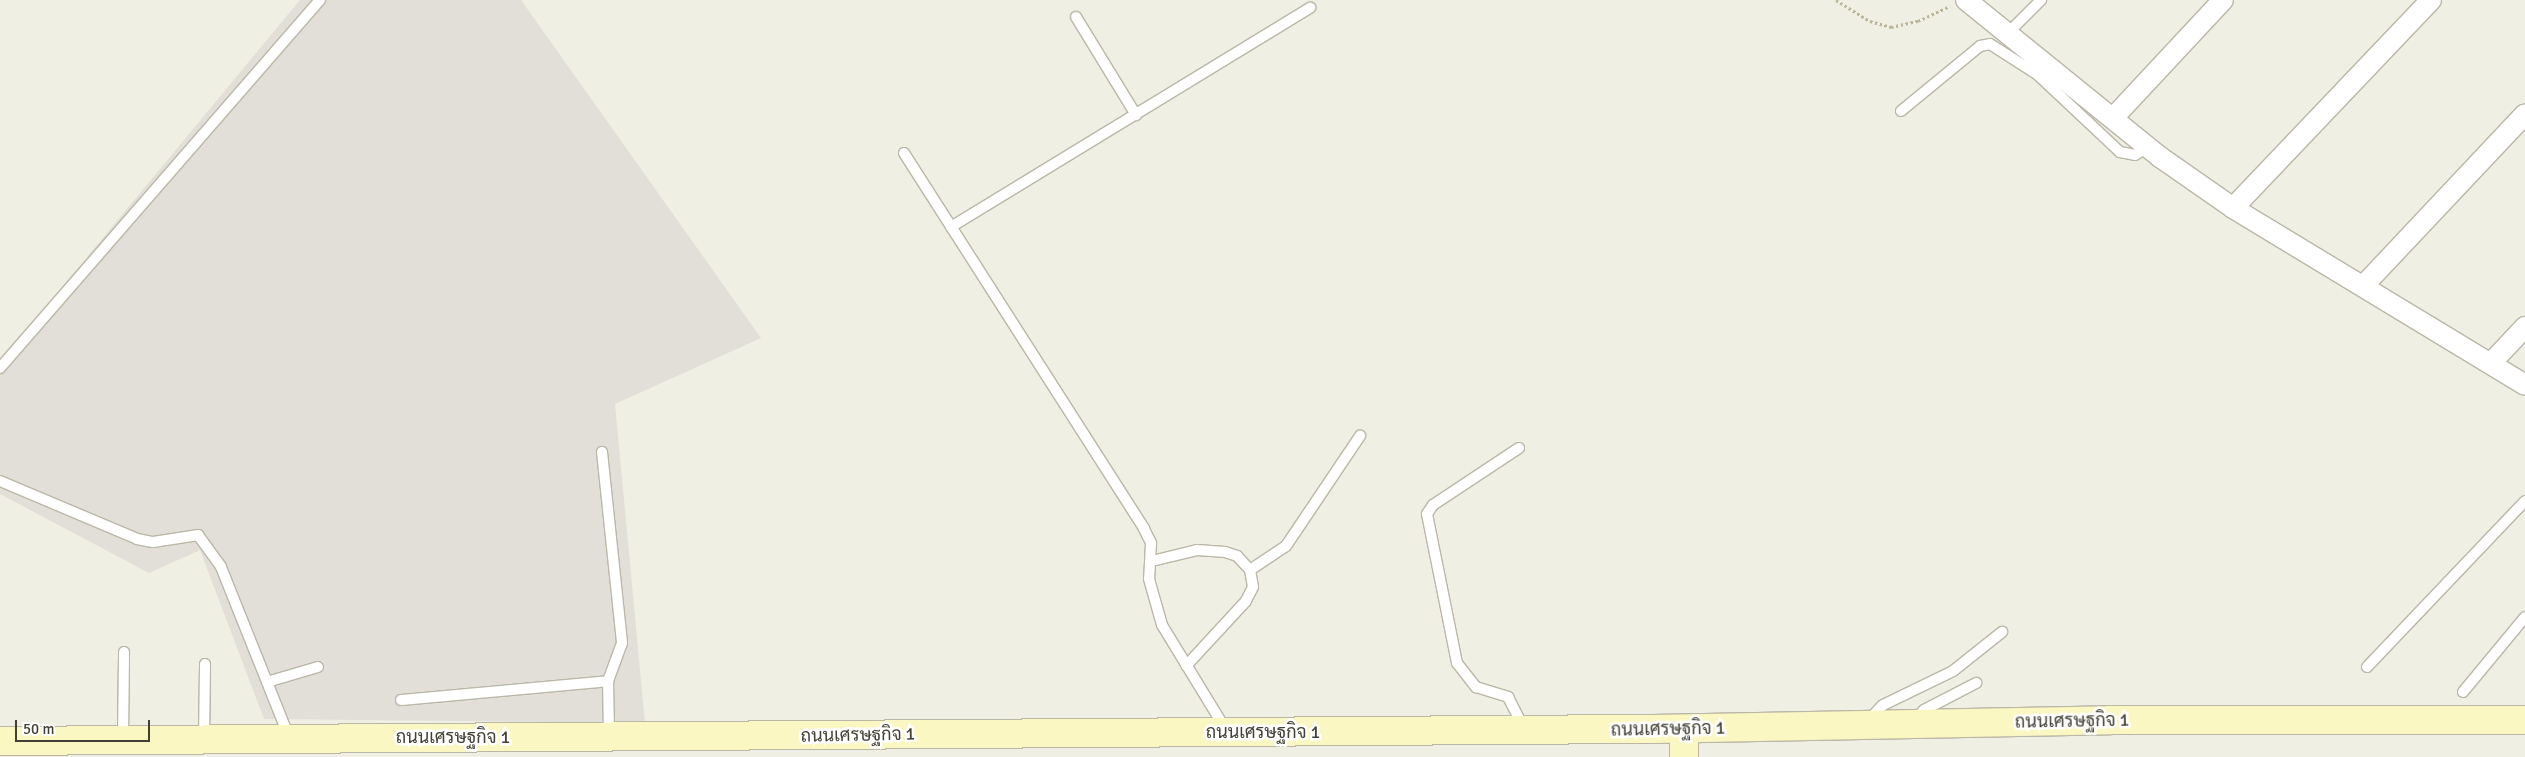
<!DOCTYPE html>
<html>
<head>
<meta charset="utf-8">
<style>
  body { margin:0 }
  #map { position:relative; width:2525px; height:757px; overflow:hidden; background:#f0efe3; font-family:Signika,Sarabun,sans-serif }
  div>[style] { position:absolute }
  [style*='--x'] { left:calc(var(--x)*1px); top:calc(var(--y)*1px); width:calc(var(--w)*1px); rotate:calc(var(--a)*1deg) }
  .industrial>* { inset:0; background:#e2dfd8 }
  .path>* { height:3px; margin-top:-1.5px; transform-origin:0; background:repeating-linear-gradient(90deg,#bcb599 0 2.5px,transparent 0 5px) }
  .roads { filter:drop-shadow(1px 0 #bbb7a7) drop-shadow(-1px 0 #bbb7a7) drop-shadow(0 1px #bbb7a7) drop-shadow(0 -1px #bbb7a7) }
  .service>* { height:10px; margin:-5px; padding:0 5px; transform-origin:5px; border-radius:5px; background:#fff }
  .minor>* { height:20px; margin:-10px; padding:0 10px; transform-origin:10px; border-radius:10px; background:#fff }
  .secondary>* { height:28px; margin:-14px; padding:0 14px; transform-origin:14px; border-radius:14px; background:#fbf7c3 }
  span { translate:-50% -50%; white-space:nowrap; text-align:center; line-height:1.15; -webkit-text-stroke:5px #fff; paint-order:stroke }
  .street-label { font-size:18px; color:#423f34 }
  .scale { position:absolute; left:15px; top:720px; width:135px; height:22px; box-sizing:border-box; border:2px solid #423f34; border-top:0; padding-left:6px; font-size:15px; line-height:18px; white-space:nowrap; color:#423f34; -webkit-text-stroke:4px #fff; paint-order:stroke }
</style>
</head>
<body>
<div id="map">
  <div class="industrial">
    <div style="clip-path:polygon(300px 0,521px 0,761px 338px,615px 404px,645px 723px,264px 719px,200px 550px,149px 573px,0 494px,0 362px)"></div>
  </div>
  <div class="path">
    <div style="--x:1836;--y:0;--w:40;--a:32"></div>
    <div style="--x:1870;--y:21;--w:22;--a:16"></div>
    <div style="--x:1891;--y:27;--w:28;--a:-13"></div>
    <div style="--x:1918;--y:21;--w:35;--a:-25"></div>
  </div>
  <div class="roads">
    <div class="service">
      <div style="--x:1076;--y:17;--w:115;--a:58.5"></div>
      <div style="--x:2008;--y:33;--w:47;--a:-45"></div>
      <div style="--x:1901;--y:111;--w:102;--a:-39.4"></div>
      <div style="--x:1980;--y:46;--w:10;--a:-11"></div>
      <div style="--x:1990;--y:44;--w:56;--a:32.6"></div>
      <div style="--x:2037;--y:74;--w:114;--a:43.2"></div>
      <div style="--x:2120;--y:152;--w:15;--a:11"></div>
      <div style="--x:2135;--y:155;--w:15;--a:-32"></div>
      <div style="--x:904;--y:153;--w:446;--a:57.4"></div>
      <div style="--x:1144;--y:529;--w:16;--a:63"></div>
      <div style="--x:1151;--y:543;--w:36;--a:93"></div>
      <div style="--x:1149;--y:579;--w:48;--a:74.2"></div>
      <div style="--x:1162;--y:625;--w:123;--a:58.6"></div>
      <div style="--x:951;--y:227;--w:421;--a:-31.4"></div>
      <div style="--x:0;--y:368;--w:488;--a:-49"></div>
      <div style="--x:1519;--y:448;--w:103;--a:146.5"></div>
      <div style="--x:1433;--y:505;--w:11;--a:124"></div>
      <div style="--x:1427;--y:514;--w:152;--a:78.6"></div>
      <div style="--x:1457;--y:663;--w:31;--a:52"></div>
      <div style="--x:1476;--y:687;--w:34;--a:17"></div>
      <div style="--x:1508;--y:697;--w:36;--a:63"></div>
      <div style="--x:602;--y:452;--w:192;--a:84"></div>
      <div style="--x:622;--y:643;--w:40;--a:110.2"></div>
      <div style="--x:608;--y:681;--w:53;--a:88.9"></div>
      <div style="--x:0;--y:481;--w:149;--a:22.9"></div>
      <div style="--x:137;--y:539;--w:16;--a:11"></div>
      <div style="--x:153;--y:542;--w:46;--a:-8.8"></div>
      <div style="--x:198;--y:535;--w:39;--a:54"></div>
      <div style="--x:221;--y:567;--w:183;--a:68.2"></div>
      <div style="--x:1152;--y:561;--w:46;--a:-13.7"></div>
      <div style="--x:1197;--y:550;--w:28;--a:4"></div>
      <div style="--x:1225;--y:552;--w:13;--a:18"></div>
      <div style="--x:1237;--y:556;--w:19;--a:47"></div>
      <div style="--x:1250;--y:570;--w:17;--a:80"></div>
      <div style="--x:1253;--y:587;--w:16;--a:117"></div>
      <div style="--x:1246;--y:601;--w:88;--a:132.7"></div>
      <div style="--x:1250;--y:570;--w:43;--a:-33.7"></div>
      <div style="--x:1286;--y:546;--w:133;--a:-56.1"></div>
      <div style="--x:2367;--y:667;--w:229;--a:-46.4"></div>
      <div style="--x:267;--y:682;--w:53;--a:-16.4"></div>
      <div style="--x:2463;--y:692;--w:97;--a:-50.4"></div>
      <div style="--x:401;--y:700;--w:208;--a:-5.2"></div>
      <div style="--x:1915;--y:720;--w:13;--a:-48"></div>
      <div style="--x:1924;--y:710;--w:59;--a:-27.4"></div>
      <div style="--x:1867;--y:722;--w:23;--a:-47"></div>
      <div style="--x:1883;--y:705;--w:78;--a:-25.9"></div>
      <div style="--x:1953;--y:671;--w:63;--a:-38.5"></div>
      <div style="--x:123;--y:738;--w:86;--a:-89.3"></div>
      <div style="--x:204;--y:738;--w:74;--a:-89.2"></div>
    </div>
    <div class="minor">
      <div style="--x:1966;--y:0;--w:250;--a:39"></div>
      <div style="--x:2160;--y:157;--w:89;--a:34.9"></div>
      <div style="--x:2233;--y:208;--w:341;--a:31.2"></div>
      <div style="--x:2113;--y:118;--w:161;--a:-47"></div>
      <div style="--x:2233;--y:208;--w:287;--a:-46.4"></div>
      <div style="--x:2365;--y:284;--w:233;--a:-46.7"></div>
      <div style="--x:2491;--y:363;--w:50;--a:-46.6"></div>
    </div>
    <div class="secondary">
      <div style="--x:0;--y:741;--w:1653;--a:-0.42"></div>
      <div style="--x:1653;--y:729;--w:457;--a:-1.1"></div>
      <div style="--x:2110;--y:720;--w:415;--a:0"></div>
      <div style="--x:1684;--y:757;--w:28;--a:-90"></div>
    </div>
  </div>
  <div class="street-label">
    <span style="left:2072px;top:721px;rotate:-1deg">ถนนเศรษฐกิจ 1</span>
    <span style="left:1668px;top:729px;rotate:-1deg">ถนนเศรษฐกิจ 1</span>
    <span style="left:1263px;top:732px">ถนนเศรษฐกิจ 1</span>
    <span style="left:858px;top:735px;rotate:-1deg">ถนนเศรษฐกิจ 1</span>
    <span style="left:453px;top:737px">ถนนเศรษฐกิจ 1</span>
  </div>
  <div class="scale">50 m</div>
</div>
</body>
</html>
